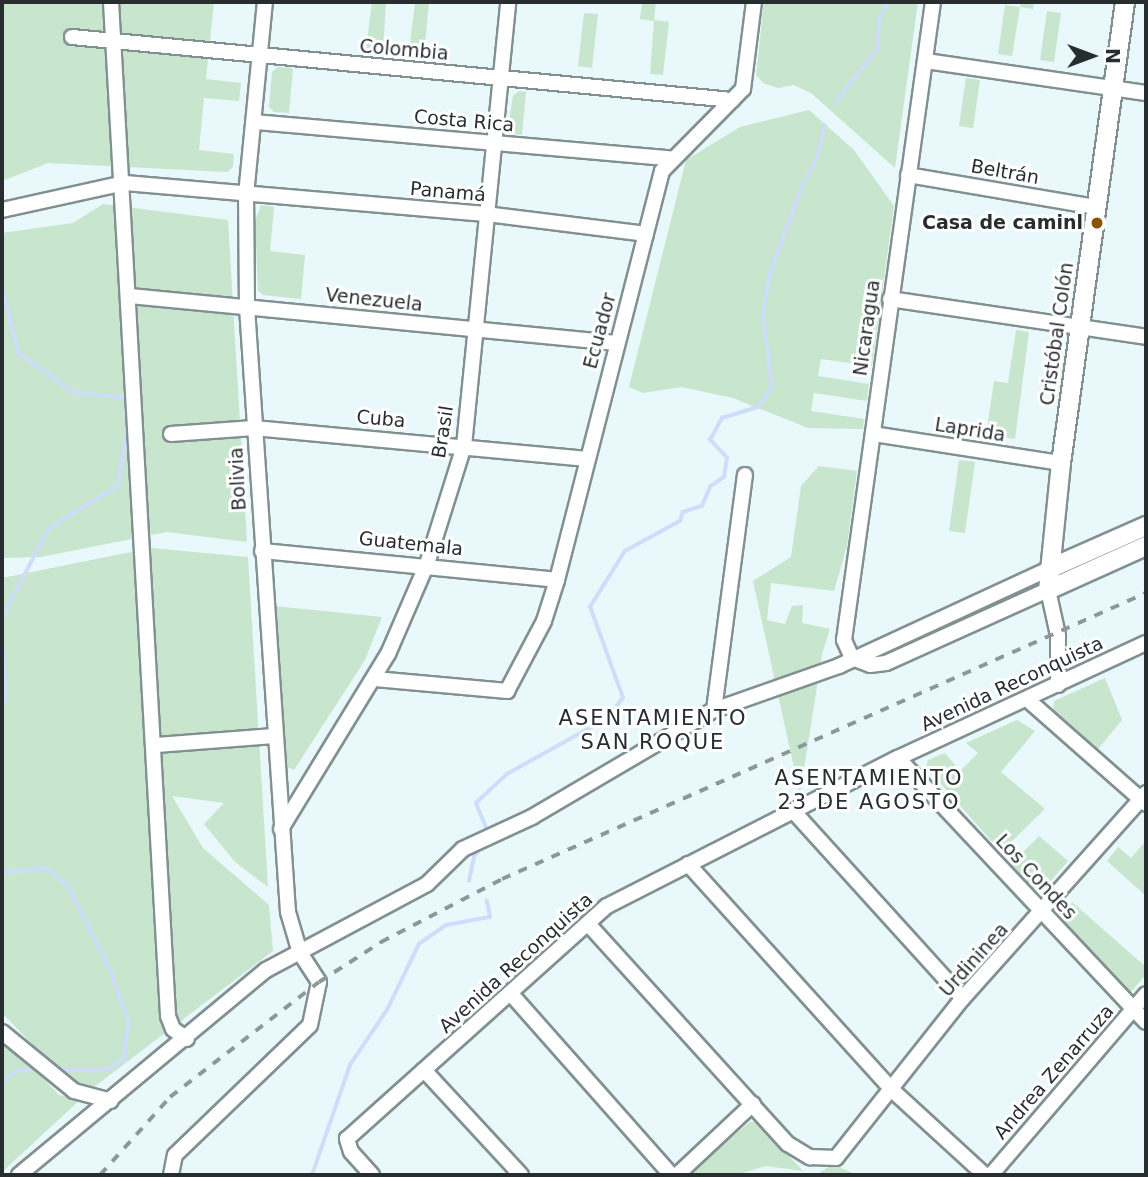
<!DOCTYPE html>
<html>
<head>
<meta charset="utf-8">
<style>
  body { margin:0 }
  #map { position:relative; width:1148px; height:1177px; overflow:hidden; background:#e9f8fa; font-family:"DejaVu Sans",sans-serif }
  div>[style] { position:absolute }
  [style*='--x'] { left:calc(var(--x)*1px); top:calc(var(--y)*1px); width:calc(var(--w)*1px); rotate:calc(var(--a)*1deg) }
  .green>* { inset:0; background:#c8e5ce }
  .stream>* { height:3.5px; margin:-1.75px; padding:0 1.75px; transform-origin:1.75px; border-radius:1.75px; background:#ceddf9 }
  .roads { filter:drop-shadow(2px 0 #829092) drop-shadow(-2px 0 #829092) drop-shadow(0 2px #829092) drop-shadow(0 -2px #829092) }
  .minor>* { height:14px; margin:-7px; padding:0 7px; transform-origin:7px; border-radius:7px; background:#fff }
  .tertiary>* { height:18px; margin:-9px; padding:0 9px; transform-origin:9px; border-radius:9px; background:#fff }
  .rail>* { height:3.5px; margin-top:-1.75px; transform-origin:0; background:repeating-linear-gradient(90deg,#8c9798 0 9px,transparent 0 18px) }
  .dots>* { width:19px; height:19px; translate:-50% -50%; box-sizing:border-box; border:4px solid #fff; border-radius:50% }
  span { translate:-50% -50%; white-space:nowrap; text-align:center; line-height:1.15; -webkit-text-stroke:6px #fff; paint-order:stroke }
  .street-label { font-size:19px; color:#282e2f }
  .poi-label { font-size:19px; color:#282e2f; font-weight:700 }
  .right { translate:-100% -50%; text-align:right }
  .neighbourhood-label { font-size:21px; color:#282e2f; letter-spacing:2px }
  .frame { position:absolute; inset:0; border:4px solid #282e2f; pointer-events:none }
  .north { position:absolute; left:1057px; top:21px; width:70px; height:70px; -webkit-text-stroke:5px #fff; paint-order:stroke; rotate:90deg; font-size:19px; font-weight:700; line-height:28px; text-align:center; color:#282e2f }
  .north::after { content:''; display:block; margin:auto; width:24px; height:32px; background:#282e2f; clip-path:polygon(50% 0,100% 100%,50% 72%,0 100%) }
</style>
</head>
<body>
<div id="map">
  <div class="green">
    <div style="clip-path:polygon(2px 2px,214px 2px,206px 79px,241px 83px,239px 101px,204px 98px,199px 150px,234px 154px,233px 167px,227px 172px,48px 163px,2px 181px)"></div>
    <div style="clip-path:polygon(372px 2px,386px 2px,383px 51px,366px 49px)"></div>
    <div style="clip-path:polygon(415px 2px,429px 2px,424px 55px,409px 53px)"></div>
    <div style="clip-path:polygon(642px 2px,656px 2px,654px 20px,669px 22px,663px 75px,650px 74px,654px 21px,640px 19px)"></div>
    <div style="clip-path:polygon(764px 2px,918px 2px,895px 168px,811px 93px,794px 85px,778px 88px,763px 83px,756px 75px)"></div>
    <div style="clip-path:polygon(1021px 2px,1034px 2px,1033px 9px,1020px 7px,1012px 56px,998px 54px,1005px 5px,1020px 7px)"></div>
    <div style="clip-path:polygon(1047px 11px,1061px 13px,1054px 62px,1040px 60px)"></div>
    <div style="clip-path:polygon(584px 13px,598px 14px,592px 68px,578px 66px)"></div>
    <div style="clip-path:polygon(278px 67px,293px 68px,289px 113px,274px 112px,269px 107px,272px 72px)"></div>
    <div style="clip-path:polygon(966px 78px,980px 80px,973px 128px,959px 126px)"></div>
    <div style="clip-path:polygon(519px 91px,526px 92px,522px 135px,512px 134px,509px 121px,513px 96px)"></div>
    <div style="clip-path:polygon(809px 110px,854px 150px,894px 206px,872px 366px,821px 359px,818px 376px,869px 384px,867px 401px,814px 393px,811px 411px,864px 419px,863px 429px,808px 428px,733px 398px,681px 387px,643px 393px,629px 387px,686px 160px,740px 127px)"></div>
    <div style="clip-path:polygon(103px 204px,228px 220px,247px 542px,167px 532px,41px 557px,2px 558px,2px 233px,73px 223px)"></div>
    <div style="clip-path:polygon(261px 205px,274px 207px,270px 251px,305px 255px,301px 299px,263px 295px,258px 290px,255px 221px)"></div>
    <div style="clip-path:polygon(1016px 330px,1029px 332px,1015px 439px,986px 435px,994px 381px,1008px 383px)"></div>
    <div style="clip-path:polygon(959px 460px,975px 462px,965px 533px,949px 531px)"></div>
    <div style="clip-path:polygon(819px 466px,857px 471px,847px 546px,834px 591px,771px 583px,767px 620px,785px 624px,792px 606px,803px 605px,802px 623px,830px 629px,822px 654px,800px 795px,753px 581px,791px 557px,801px 486px)"></div>
    <div style="clip-path:polygon(151px 548px,248px 557px,268px 887px,235px 862px,204px 824px,224px 803px,172px 796px,203px 848px,269px 905px,273px 951px,94px 1087px,65px 1078px,2px 1013px,2px 578px)"></div>
    <div style="clip-path:polygon(274px 606px,382px 617px,365px 660px,294px 770px,283px 765px)"></div>
    <div style="clip-path:polygon(1105px 678px,1122px 720px,1098px 749px,1053px 709px,1054px 701px)"></div>
    <div style="clip-path:polygon(1017px 720px,1035px 731px,1001px 772px,1045px 809px,1001px 852px,926px 767px,928px 760px,945px 753px,960px 771px,978px 753px,966px 743px)"></div>
    <div style="clip-path:polygon(1039px 836px,1068px 861px,1042px 891px,1035px 891px,1011px 864px)"></div>
    <div style="clip-path:polygon(1146px 841px,1145px 870px,1146px 896px,1107px 861px,1118px 847px,1131px 858px)"></div>
    <div style="clip-path:polygon(1072px 902px,1146px 967px,1146px 974px,1131px 992px,1124px 992px,1062px 921px,1062px 914px)"></div>
    <div style="clip-path:polygon(2px 1035px,59px 1095px,81px 1099px,2px 1172px)"></div>
    <div style="clip-path:polygon(750px 1122px,757px 1122px,803px 1171px,766px 1166px,736px 1175px,693px 1175px,693px 1169px)"></div>
    <div style="clip-path:polygon(833px 1164px,857px 1175px,816px 1175px)"></div>
  </div>
  <div class="stream">
    <div style="--x:836;--y:102;--w:68;--a:-52.1"></div>
    <div style="--x:878;--y:48;--w:29;--a:-88"></div>
    <div style="--x:879;--y:19;--w:19;--a:-62"></div>
    <div style="--x:2;--y:286;--w:69;--a:75.8"></div>
    <div style="--x:19;--y:353;--w:67;--a:35.8"></div>
    <div style="--x:73;--y:392;--w:52;--a:6.6"></div>
    <div style="--x:125;--y:398;--w:32;--a:85"></div>
    <div style="--x:128;--y:430;--w:57;--a:100.1"></div>
    <div style="--x:118;--y:486;--w:81;--a:148.1"></div>
    <div style="--x:49;--y:529;--w:102;--a:117.6"></div>
    <div style="--x:2;--y:637;--w:59;--a:85.2"></div>
    <div style="--x:7;--y:696;--w:12;--a:114"></div>
    <div style="--x:488;--y:833;--w:32;--a:-112"></div>
    <div style="--x:476;--y:803;--w:42;--a:-43.1"></div>
    <div style="--x:507;--y:774;--w:113;--a:-29.1"></div>
    <div style="--x:606;--y:719;--w:27;--a:-51"></div>
    <div style="--x:623;--y:698;--w:97;--a:-109.9"></div>
    <div style="--x:590;--y:607;--w:66;--a:-58"></div>
    <div style="--x:625;--y:551;--w:63;--a:-28.6"></div>
    <div style="--x:680;--y:521;--w:9;--a:-72"></div>
    <div style="--x:683;--y:512;--w:20;--a:-18"></div>
    <div style="--x:702;--y:506;--w:21;--a:-67"></div>
    <div style="--x:710;--y:487;--w:17;--a:-36"></div>
    <div style="--x:724;--y:477;--w:19;--a:-81"></div>
    <div style="--x:727;--y:458;--w:25;--a:-133"></div>
    <div style="--x:710;--y:440;--w:25;--a:-61"></div>
    <div style="--x:722;--y:418;--w:38;--a:-17"></div>
    <div style="--x:758;--y:407;--w:24;--a:-55"></div>
    <div style="--x:772;--y:387;--w:72;--a:-97.2"></div>
    <div style="--x:763;--y:316;--w:39;--a:-81"></div>
    <div style="--x:769;--y:277;--w:91;--a:-70.2"></div>
    <div style="--x:800;--y:191;--w:37;--a:-63"></div>
    <div style="--x:817;--y:158;--w:33;--a:-76"></div>
    <div style="--x:2;--y:867;--w:8;--a:45"></div>
    <div style="--x:8;--y:873;--w:37;--a:-8"></div>
    <div style="--x:45;--y:868;--w:27;--a:36"></div>
    <div style="--x:67;--y:884;--w:101;--a:63.4"></div>
    <div style="--x:112;--y:974;--w:51;--a:70.5"></div>
    <div style="--x:129;--y:1022;--w:38;--a:97"></div>
    <div style="--x:124;--y:1060;--w:21;--a:149"></div>
    <div style="--x:106;--y:1071;--w:46;--a:-178.8"></div>
    <div style="--x:469;--y:881;--w:25;--a:-78"></div>
    <div style="--x:474;--y:857;--w:14;--a:-54"></div>
    <div style="--x:2;--y:1082;--w:18;--a:-38"></div>
    <div style="--x:16;--y:1071;--w:19;--a:-6"></div>
    <div style="--x:312;--y:1175;--w:116;--a:-70.9"></div>
    <div style="--x:350;--y:1065;--w:66;--a:-56.1"></div>
    <div style="--x:387;--y:1010;--w:73;--a:-64.1"></div>
    <div style="--x:419;--y:944;--w:33;--a:-35"></div>
    <div style="--x:446;--y:925;--w:45;--a:-10.3"></div>
    <div style="--x:490;--y:917;--w:16;--a:-101"></div>
    <div style="--x:783;--y:1175;--w:1;--a:0"></div>
  </div>
  <div class="roads">
    <div class="minor">
      <div style="--x:111;--y:2;--w:1016;--a:86.78"></div>
      <div style="--x:168;--y:1016;--w:14;--a:69"></div>
      <div style="--x:173;--y:1029;--w:17;--a:36"></div>
      <div style="--x:72;--y:37;--w:663;--a:5.45"></div>
      <div style="--x:926;--y:61;--w:222;--a:8.3"></div>
      <div style="--x:255;--y:122;--w:417;--a:5"></div>
      <div style="--x:908;--y:175;--w:190;--a:9.7"></div>
      <div style="--x:2;--y:210;--w:126;--a:-12.4"></div>
      <div style="--x:125;--y:183;--w:362;--a:4.9"></div>
      <div style="--x:486;--y:214;--w:161;--a:7.1"></div>
      <div style="--x:129;--y:296;--w:488;--a:5.5"></div>
      <div style="--x:890;--y:299;--w:259;--a:8.4"></div>
      <div style="--x:171;--y:434;--w:83;--a:-4.1"></div>
      <div style="--x:254;--y:428;--w:335;--a:5.3"></div>
      <div style="--x:873;--y:434;--w:190;--a:8.8"></div>
      <div style="--x:262;--y:551;--w:296;--a:5.6"></div>
      <div style="--x:852;--y:658;--w:20;--a:-114"></div>
      <div style="--x:844;--y:640;--w:644;--a:-82.06"></div>
      <div style="--x:852;--y:658;--w:19;--a:21"></div>
      <div style="--x:870;--y:665;--w:16;--a:-7"></div>
      <div style="--x:886;--y:663;--w:178;--a:-24.3"></div>
      <div style="--x:1048;--y:590;--w:46;--a:77.5"></div>
      <div style="--x:1058;--y:635;--w:50;--a:90"></div>
      <div style="--x:375;--y:679;--w:133;--a:5.2"></div>
      <div style="--x:507;--y:691;--w:79;--a:-62.1"></div>
      <div style="--x:544;--y:621;--w:43;--a:-72.4"></div>
      <div style="--x:557;--y:580;--w:422;--a:-75.6"></div>
      <div style="--x:662;--y:171;--w:115;--a:-45.4"></div>
      <div style="--x:743;--y:89;--w:88;--a:-82.8"></div>
      <div style="--x:1028;--y:700;--w:157;--a:41.4"></div>
      <div style="--x:714;--y:710;--w:237;--a:-82.5"></div>
      <div style="--x:157;--y:745;--w:117;--a:-4.4"></div>
      <div style="--x:898;--y:758;--w:362;--a:46.8"></div>
      <div style="--x:795;--y:813;--w:250;--a:47.8"></div>
      <div style="--x:281;--y:829;--w:205;--a:-58.6"></div>
      <div style="--x:388;--y:654;--w:98;--a:-66.6"></div>
      <div style="--x:427;--y:564;--w:124;--a:-72.6"></div>
      <div style="--x:464;--y:446;--w:446;--a:-84.3"></div>
      <div style="--x:688;--y:864;--w:303;--a:47.9"></div>
      <div style="--x:891;--y:1089;--w:127;--a:42.5"></div>
      <div style="--x:590;--y:926;--w:294;--a:47.8"></div>
      <div style="--x:788;--y:1144;--w:26;--a:31"></div>
      <div style="--x:810;--y:1157;--w:26;--a:2"></div>
      <div style="--x:836;--y:1158;--w:204;--a:-51.6"></div>
      <div style="--x:963;--y:998;--w:275;--a:-48.2"></div>
      <div style="--x:512;--y:995;--w:240;--a:48.5"></div>
      <div style="--x:2;--y:1032;--w:93;--a:39.3"></div>
      <div style="--x:74;--y:1091;--w:38;--a:15"></div>
      <div style="--x:424;--y:1070;--w:143;--a:47.3"></div>
      <div style="--x:19;--y:1175;--w:321;--a:-39.7"></div>
      <div style="--x:266;--y:970;--w:183;--a:-28.1"></div>
      <div style="--x:427;--y:884;--w:50;--a:-44.2"></div>
      <div style="--x:463;--y:849;--w:76;--a:-24.9"></div>
      <div style="--x:532;--y:817;--w:211;--a:-30.5"></div>
      <div style="--x:714;--y:710;--w:133;--a:-19.4"></div>
      <div style="--x:839;--y:666;--w:234;--a:-24.8"></div>
      <div style="--x:171;--y:1175;--w:20;--a:-79"></div>
      <div style="--x:175;--y:1155;--w:187;--a:-43.9"></div>
      <div style="--x:310;--y:1025;--w:44;--a:-78.2"></div>
      <div style="--x:319;--y:982;--w:35;--a:-123"></div>
      <div style="--x:300;--y:953;--w:43;--a:-106.3"></div>
      <div style="--x:288;--y:912;--w:606;--a:-93.88"></div>
      <div style="--x:247;--y:307;--w:112;--a:-90.5"></div>
      <div style="--x:246;--y:195;--w:194;--a:-84.4"></div>
      <div style="--x:372;--y:1175;--w:31;--a:-132"></div>
      <div style="--x:351;--y:1152;--w:14;--a:-107"></div>
      <div style="--x:347;--y:1139;--w:349;--a:-41.9"></div>
      <div style="--x:607;--y:906;--w:326;--a:-27"></div>
      <div style="--x:898;--y:758;--w:273;--a:-24.9"></div>
      <div style="--x:677;--y:1175;--w:104;--a:-43.1"></div>
      <div style="--x:991;--y:1175;--w:238;--a:-49.4"></div>
    </div>
    <div class="tertiary">
      <div style="--x:1125;--y:2;--w:465;--a:97.9"></div>
      <div style="--x:1061;--y:463;--w:128;--a:95.8"></div>
      <div style="--x:1048;--y:590;--w:107;--a:-24.2"></div>
      <div style="--x:1051;--y:568;--w:104;--a:-23.9"></div>
    </div>
  </div>
  <div class="rail">
    <div style="--x:100;--y:1175;--w:105;--a:-48.1"></div>
    <div style="--x:170;--y:1097;--w:188;--a:-37.7"></div>
    <div style="--x:319;--y:982;--w:74;--a:-32.8"></div>
    <div style="--x:381;--y:942;--w:136;--a:-27.5"></div>
    <div style="--x:502;--y:879;--w:705;--a:-23.95"></div>
  </div>
  <div class="dots">
    <div style="left:1097px;top:223px;background:#895301"></div>
  </div>
  <div class="street-label">
    <span style="left:404px;top:50px;rotate:5deg">Colombia</span>
    <span style="left:464px;top:121px;rotate:5deg">Costa Rica</span>
    <span style="left:1005px;top:172px;rotate:10deg">Beltrán</span>
    <span style="left:448px;top:192px;rotate:5deg">Panamá</span>
    <span style="left:374px;top:300px;rotate:6deg">Venezuela</span>
    <span style="left:867px;top:328px;rotate:-82deg">Nicaragua</span>
    <span style="left:600px;top:331px;rotate:-75deg">Ecuador</span>
    <span style="left:1057px;top:334px;rotate:-82deg">Cristóbal Colón</span>
    <span style="left:381px;top:419px;rotate:5deg">Cuba</span>
    <span style="left:970px;top:430px;rotate:9deg">Laprida</span>
    <span style="left:443px;top:432px;rotate:-81deg">Brasil</span>
    <span style="left:238px;top:479px;rotate:-93deg">Bolivia</span>
    <span style="left:411px;top:544px;rotate:6deg">Guatemala</span>
    <span style="left:1012px;top:684px;rotate:-25deg">Avenida Reconquista</span>
    <span style="left:1036px;top:877px;rotate:47deg">Los Condes</span>
    <span style="left:974px;top:960px;rotate:-48deg">Urdininea</span>
    <span style="left:516px;top:963px;rotate:-42deg">Avenida Reconquista</span>
    <span style="left:1054px;top:1072px;rotate:-49deg">Andrea Zenarruza</span>
  </div>
  <div class="poi-label">
    <span class="right" style="left:1083px;top:223px">Casa de caminl</span>
  </div>
  <div class="neighbourhood-label">
    <span style="left:653px;top:730px">ASENTAMIENTO<br>SAN ROQUE</span>
    <span style="left:869px;top:790px">ASENTAMIENTO<br>23 DE AGOSTO</span>
  </div>
  <div class="frame"></div>
  <div class="north">N</div>
</div>
</body>
</html>
